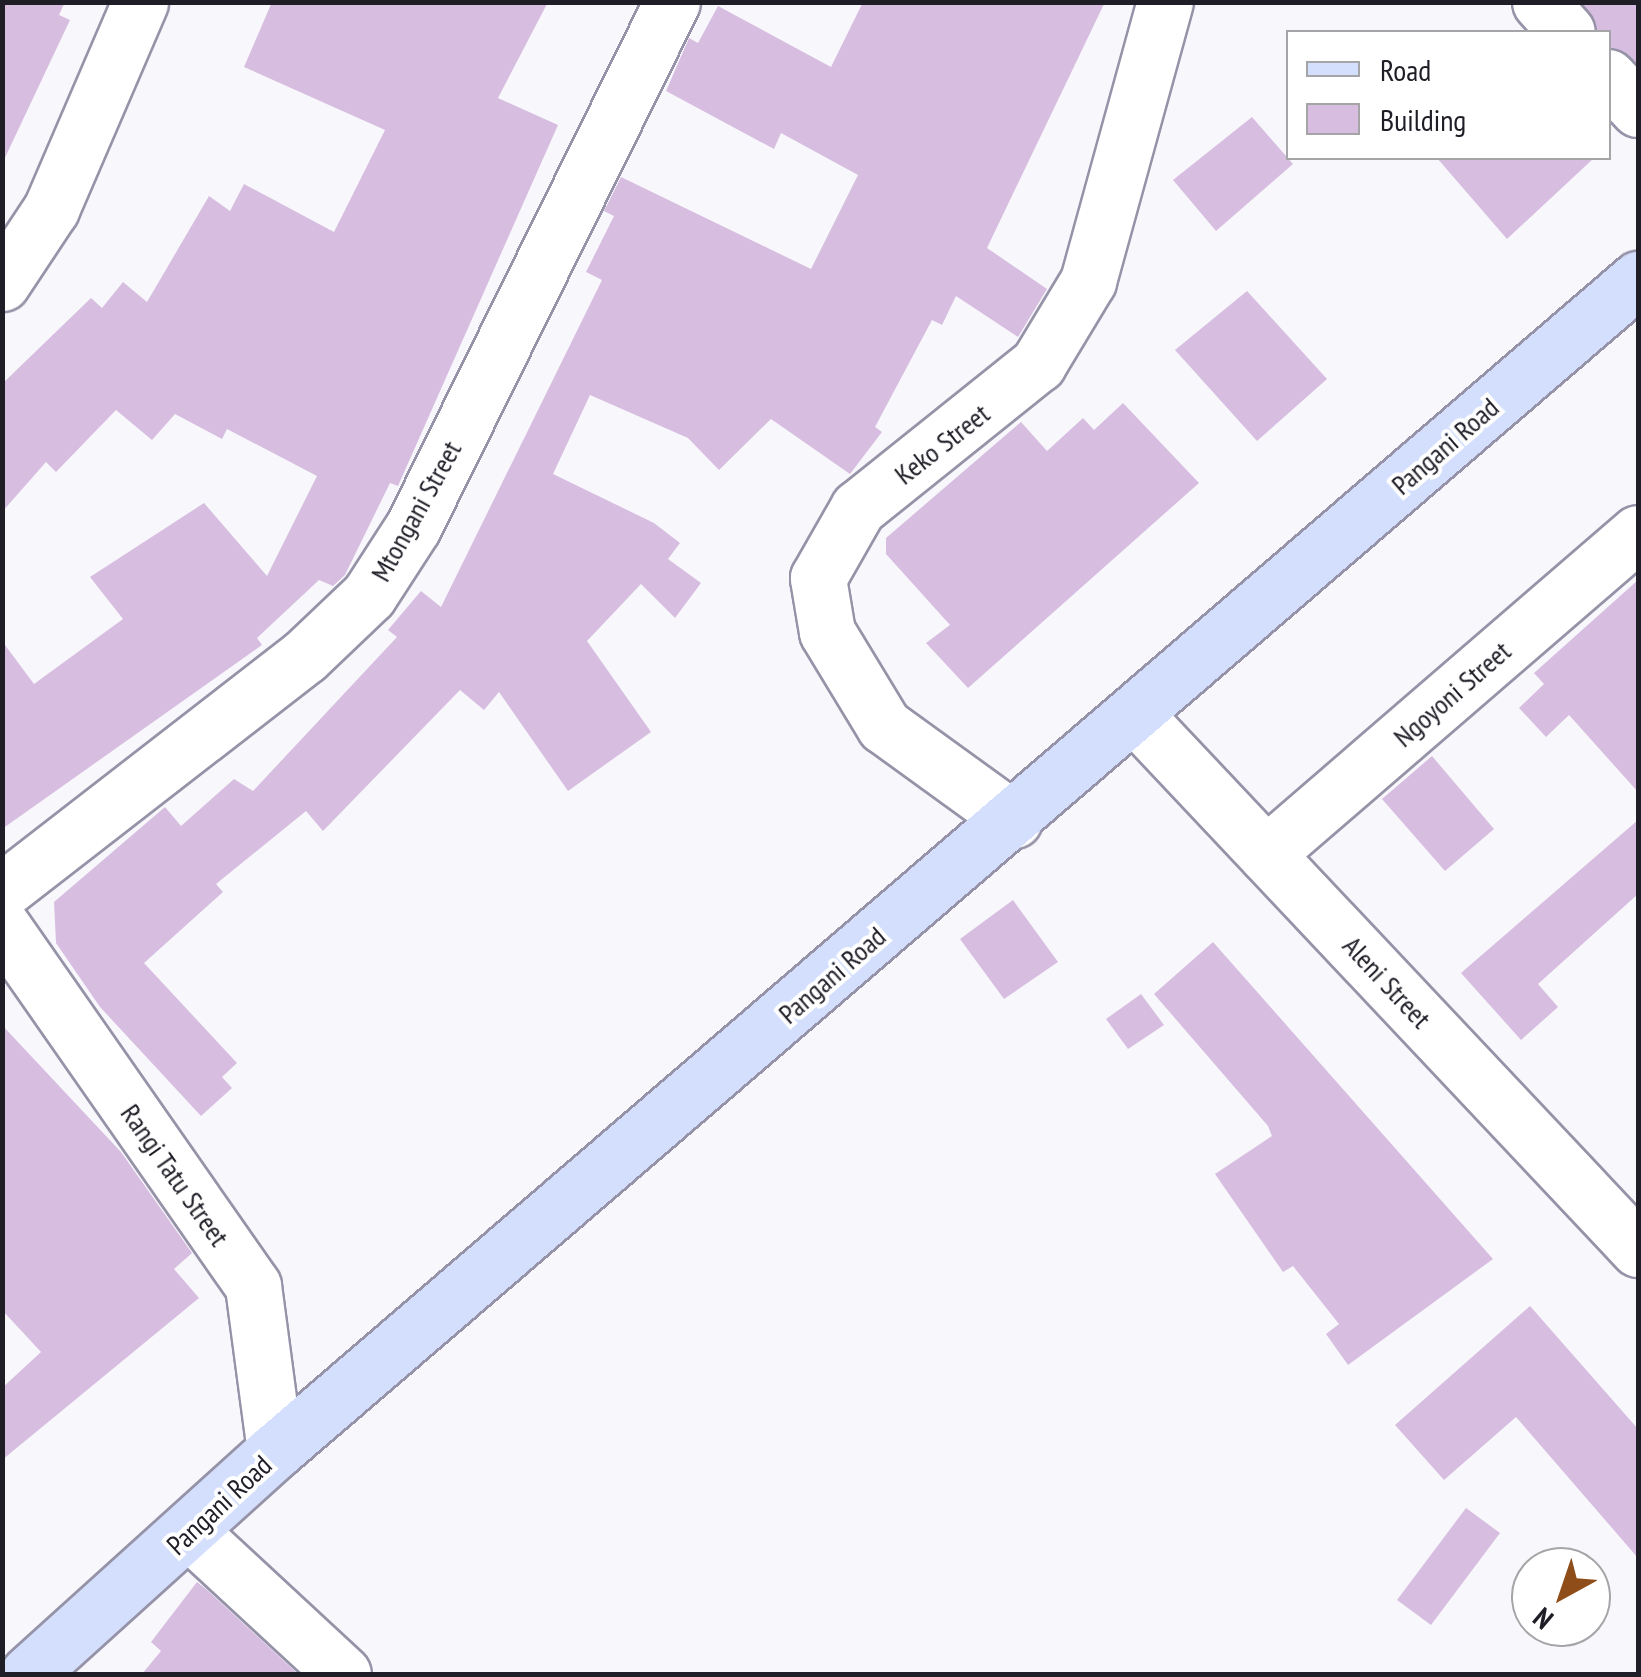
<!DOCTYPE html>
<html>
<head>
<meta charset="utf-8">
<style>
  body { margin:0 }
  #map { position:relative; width:1641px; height:1677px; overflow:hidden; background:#f8f7fc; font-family:"PT Sans Narrow",sans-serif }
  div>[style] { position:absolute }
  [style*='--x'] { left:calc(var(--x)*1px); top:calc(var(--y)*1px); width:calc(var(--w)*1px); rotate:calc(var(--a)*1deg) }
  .building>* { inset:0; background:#d7bee0 }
  .roads { filter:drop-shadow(2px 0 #9693a8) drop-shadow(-2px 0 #9693a8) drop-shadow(0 2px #9693a8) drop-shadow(0 -2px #9693a8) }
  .minor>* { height:55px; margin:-27.5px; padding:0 27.5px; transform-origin:27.5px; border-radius:27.5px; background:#fff }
  .major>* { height:55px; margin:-27.5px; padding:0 27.5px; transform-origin:27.5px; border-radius:27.5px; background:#d3dffc }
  span { translate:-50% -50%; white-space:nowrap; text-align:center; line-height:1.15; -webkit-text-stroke:8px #fff; paint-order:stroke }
  .street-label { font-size:28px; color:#1f1d26 }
  .frame { position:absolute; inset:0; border:5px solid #1f1d26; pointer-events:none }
  .legend { position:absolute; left:1286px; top:30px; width:325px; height:130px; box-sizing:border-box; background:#fff; border:2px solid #a5a5a8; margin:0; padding:12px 18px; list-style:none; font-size:30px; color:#1f1d26 }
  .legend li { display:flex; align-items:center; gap:20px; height:50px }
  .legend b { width:50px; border:2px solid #a5a5a8 }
  .north { position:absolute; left:1511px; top:1547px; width:100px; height:100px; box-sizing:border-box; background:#fff; border:2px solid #a5a5a8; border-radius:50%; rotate:220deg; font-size:28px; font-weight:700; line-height:40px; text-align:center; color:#1f1d26 }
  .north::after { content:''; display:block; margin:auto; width:35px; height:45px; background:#8e4d19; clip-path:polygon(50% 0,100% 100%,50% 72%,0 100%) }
</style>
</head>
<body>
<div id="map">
  <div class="building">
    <div style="clip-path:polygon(2px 2px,65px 2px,59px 15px,70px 20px,2px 164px)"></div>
    <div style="clip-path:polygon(272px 2px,548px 2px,498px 98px,558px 125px,398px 486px,390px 483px,345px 575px,333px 586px,319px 580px,257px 638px,262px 645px,2px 829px,2px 641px,34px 684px,123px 619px,90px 577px,204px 503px,267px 576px,317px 476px,227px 429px,222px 439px,175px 414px,152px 440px,116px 410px,56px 472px,46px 462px,2px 512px,2px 384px,91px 298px,102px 308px,123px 282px,147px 302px,209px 196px,230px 211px,244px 184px,334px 232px,385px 130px,244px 67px)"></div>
    <div style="clip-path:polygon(863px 2px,1105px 2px,987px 248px,1047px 289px,1018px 337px,956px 296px,942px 325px,932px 320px,875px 427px,882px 432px,850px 474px,771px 419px,719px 470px,688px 438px,590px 395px,553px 474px,654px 523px,680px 543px,668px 559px,701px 583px,675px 618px,641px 584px,587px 641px,651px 732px,568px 791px,499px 692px,484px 710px,460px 690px,323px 831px,306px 811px,216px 884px,223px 892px,144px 963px,237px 1063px,222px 1077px,232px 1088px,201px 1116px,100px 1007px,56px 943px,54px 902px,165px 807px,181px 826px,234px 779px,253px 791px,397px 637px,388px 630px,421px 591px,441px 607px,602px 280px,586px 272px,614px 216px,604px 211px,621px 177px,811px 269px,858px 175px,781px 133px,774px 149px,666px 91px,689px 38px,698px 43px,718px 6px,831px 67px)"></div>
    <div style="clip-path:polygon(1582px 2px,1638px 2px,1638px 64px,1608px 47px,1608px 32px,1597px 32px)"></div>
    <div style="clip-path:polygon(1252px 117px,1293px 164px,1216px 231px,1173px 180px)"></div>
    <div style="clip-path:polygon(1437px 158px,1594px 158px,1507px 239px)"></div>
    <div style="clip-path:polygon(1247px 291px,1327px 379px,1257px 441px,1175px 350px)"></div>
    <div style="clip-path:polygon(1123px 403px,1199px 483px,968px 688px,926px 643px,950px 625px,886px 554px,886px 538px,1021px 422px,1047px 451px,1083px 418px,1094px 430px)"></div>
    <div style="clip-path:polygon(1638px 580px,1638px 792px,1569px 715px,1546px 737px,1519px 708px,1544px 684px,1534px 673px)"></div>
    <div style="clip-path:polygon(1432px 756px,1494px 829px,1445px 871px,1382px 799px)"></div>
    <div style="clip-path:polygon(1638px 820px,1638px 894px,1538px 984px,1558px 1007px,1521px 1040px,1461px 973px)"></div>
    <div style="clip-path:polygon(1013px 900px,1058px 962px,1004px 999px,960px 939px)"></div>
    <div style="clip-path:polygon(1213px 942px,1493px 1259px,1348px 1365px,1326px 1334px,1339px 1324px,1293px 1266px,1283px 1272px,1215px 1174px,1272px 1136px,1268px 1126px,1154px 994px)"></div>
    <div style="clip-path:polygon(1141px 994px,1164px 1025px,1128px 1049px,1106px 1019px)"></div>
    <div style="clip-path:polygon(2px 1025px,121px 1152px,192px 1253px,174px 1269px,199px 1298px,2px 1460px,2px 1388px,41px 1352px,2px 1310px)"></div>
    <div style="clip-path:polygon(1530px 1306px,1638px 1429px,1638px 1558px,1516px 1417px,1444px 1480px,1395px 1425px)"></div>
    <div style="clip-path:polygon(1466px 1508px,1500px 1533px,1431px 1625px,1397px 1600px)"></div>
    <div style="clip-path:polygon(197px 1582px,206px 1589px,298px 1674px,142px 1674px,161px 1651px,151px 1642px)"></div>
  </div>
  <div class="roads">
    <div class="minor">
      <div style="--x:1540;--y:2;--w:40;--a:48"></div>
      <div style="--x:1608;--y:77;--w:44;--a:46.8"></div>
      <div style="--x:2;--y:283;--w:89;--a:-56.5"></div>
      <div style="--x:51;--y:209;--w:225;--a:-66.7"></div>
      <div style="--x:1135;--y:715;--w:734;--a:46.71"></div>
      <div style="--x:1014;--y:820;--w:160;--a:-144.1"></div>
      <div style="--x:884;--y:726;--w:110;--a:-121.2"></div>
      <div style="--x:827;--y:632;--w:55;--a:-99.5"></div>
      <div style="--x:818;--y:578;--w:81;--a:-60.3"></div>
      <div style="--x:858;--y:508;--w:231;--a:-38.7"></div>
      <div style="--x:1038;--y:364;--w:97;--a:-58.9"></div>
      <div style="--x:1088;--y:281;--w:289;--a:-74.6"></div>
      <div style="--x:1266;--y:854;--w:491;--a:-40.8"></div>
      <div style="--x:2;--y:891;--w:383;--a:-37.8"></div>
      <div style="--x:305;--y:656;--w:88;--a:-43.6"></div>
      <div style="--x:369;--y:595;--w:81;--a:-57.1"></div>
      <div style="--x:413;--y:527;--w:585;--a:-63.74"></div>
      <div style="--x:2;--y:926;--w:439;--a:55.1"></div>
      <div style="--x:253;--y:1286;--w:166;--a:82.4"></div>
      <div style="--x:191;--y:1533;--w:207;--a:42.8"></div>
    </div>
    <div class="major">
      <div style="--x:28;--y:1674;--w:333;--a:-42.1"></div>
      <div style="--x:275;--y:1451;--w:1798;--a:-40.69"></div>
    </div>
  </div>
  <div class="street-label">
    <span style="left:942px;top:444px;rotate:-38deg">Keko Street</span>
    <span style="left:1445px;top:446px;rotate:-41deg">Pangani Road</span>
    <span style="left:416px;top:511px;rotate:-61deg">Mtongani Street</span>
    <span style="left:1452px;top:694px;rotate:-41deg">Ngoyoni Street</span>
    <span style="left:832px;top:975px;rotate:-41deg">Pangani Road</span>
    <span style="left:1387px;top:982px;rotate:47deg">Aleni Street</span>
    <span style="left:175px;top:1175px;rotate:55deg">Rangi Tatu Street</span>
    <span style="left:219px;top:1505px;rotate:-43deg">Pangani Road</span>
  </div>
  <div class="frame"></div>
  <ul class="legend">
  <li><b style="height:12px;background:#d3dffc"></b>Road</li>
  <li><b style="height:28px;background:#d7bee0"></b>Building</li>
  </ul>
  <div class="north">N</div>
</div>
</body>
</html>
